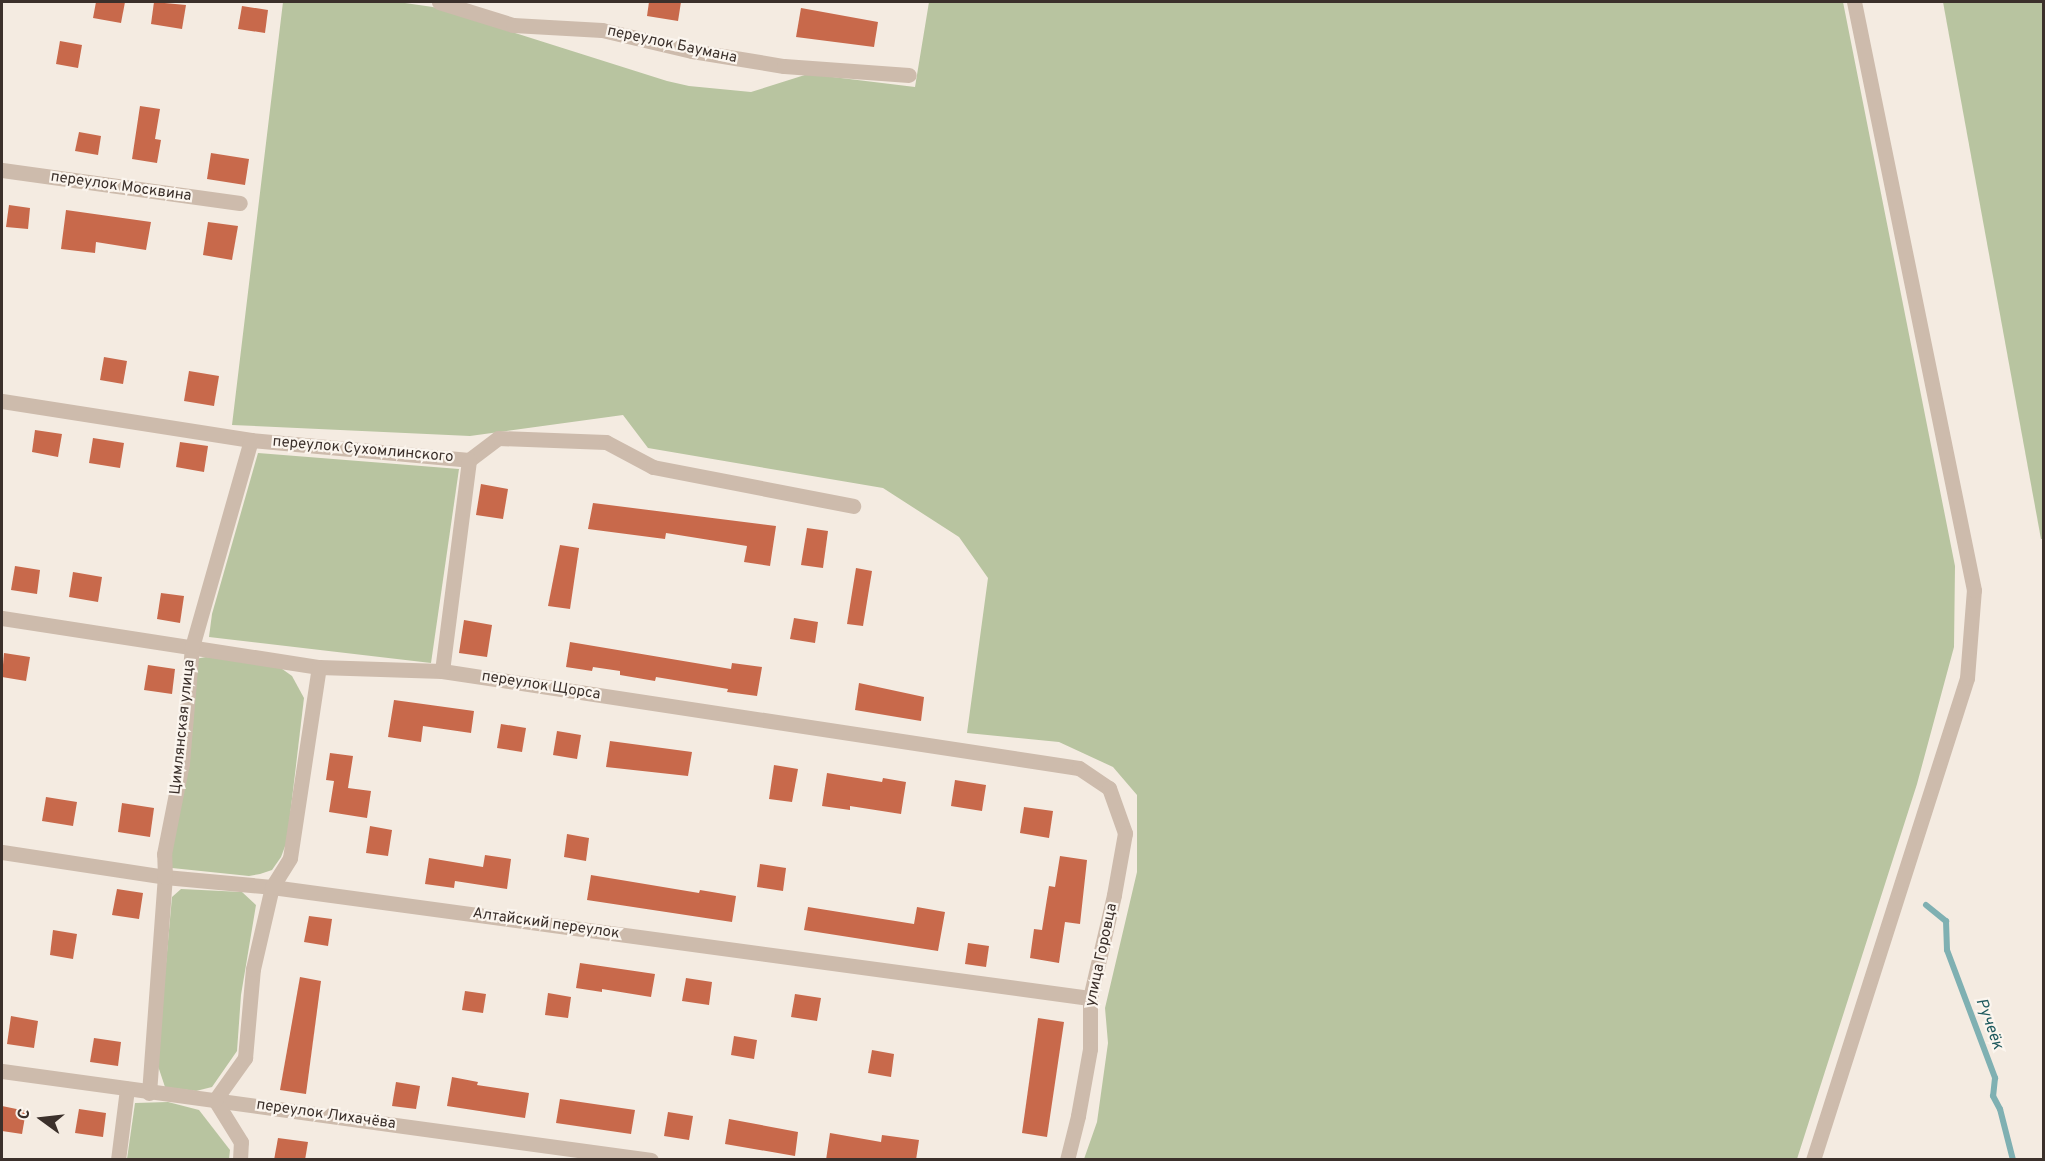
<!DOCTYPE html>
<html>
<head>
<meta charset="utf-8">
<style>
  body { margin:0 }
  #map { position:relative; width:2045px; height:1161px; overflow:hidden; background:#f4ebe1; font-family:Overpass,sans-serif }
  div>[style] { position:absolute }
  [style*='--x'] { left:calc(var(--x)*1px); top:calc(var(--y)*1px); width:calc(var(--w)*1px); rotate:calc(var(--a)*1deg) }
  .green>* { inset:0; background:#b8c4a0 }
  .stream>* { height:6px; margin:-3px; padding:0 3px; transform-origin:3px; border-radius:3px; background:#7fb0b2 }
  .building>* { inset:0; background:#c8694b }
  .minor>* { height:15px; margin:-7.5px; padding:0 7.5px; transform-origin:7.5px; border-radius:7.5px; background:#cdbbac }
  span { translate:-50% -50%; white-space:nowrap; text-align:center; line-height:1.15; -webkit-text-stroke:4.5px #fbf5ee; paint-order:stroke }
  .street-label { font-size:15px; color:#3b302b }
  .water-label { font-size:16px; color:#1f5a5e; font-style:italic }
  .frame { position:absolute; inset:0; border:3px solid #3b302b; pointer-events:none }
  .north { position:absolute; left:12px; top:1089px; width:60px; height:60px; -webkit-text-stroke:4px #fbf5ee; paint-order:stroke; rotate:285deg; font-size:16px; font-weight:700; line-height:24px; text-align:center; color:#3b302b }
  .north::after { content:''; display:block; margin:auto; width:21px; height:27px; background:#3b302b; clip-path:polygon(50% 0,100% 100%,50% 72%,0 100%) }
</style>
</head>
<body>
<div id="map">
  <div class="green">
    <div style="clip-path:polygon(283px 2px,398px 2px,433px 7px,667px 81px,689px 86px,751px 92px,808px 74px,915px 87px,929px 2px,1843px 2px,1955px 566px,1954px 647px,1917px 784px,1797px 1159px,1084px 1159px,1097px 1122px,1108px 1043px,1105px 1008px,1137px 872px,1137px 795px,1113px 767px,1059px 742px,967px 733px,988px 578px,959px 537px,883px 488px,648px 448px,623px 415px,470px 436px,232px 425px)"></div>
    <div style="clip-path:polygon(1943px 2px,2043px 2px,2044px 539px,2041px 539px)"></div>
    <div style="clip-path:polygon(258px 453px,459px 469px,431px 663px,209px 637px,212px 614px)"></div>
    <div style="clip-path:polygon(206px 657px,278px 666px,292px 676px,304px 698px,287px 841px,281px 857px,272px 870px,260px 874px,249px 876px,172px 868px,168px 852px,195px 659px)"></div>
    <div style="clip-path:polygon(181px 889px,242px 892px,256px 905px,241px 995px,237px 1051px,212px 1087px,196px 1091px,165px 1087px,157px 1063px,172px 897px)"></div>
    <div style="clip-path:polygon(168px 1102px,199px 1110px,230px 1150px,229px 1159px,127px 1159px,135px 1103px)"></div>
  </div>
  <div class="stream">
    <div style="--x:1926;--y:905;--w:26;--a:39"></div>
    <div style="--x:1946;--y:921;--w:29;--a:88"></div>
    <div style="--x:1947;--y:950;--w:137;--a:69.4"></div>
    <div style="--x:1995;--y:1078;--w:18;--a:96"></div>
    <div style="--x:1993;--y:1096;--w:15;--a:62"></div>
    <div style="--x:2000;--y:1109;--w:53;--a:75.7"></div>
  </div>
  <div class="building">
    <div style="clip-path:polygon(96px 2px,125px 2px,121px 23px,93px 18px)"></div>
    <div style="clip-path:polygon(154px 2px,186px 5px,182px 29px,151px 24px)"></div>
    <div style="clip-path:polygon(649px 2px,681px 2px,678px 21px,647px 16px)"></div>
    <div style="clip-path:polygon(242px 6px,268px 10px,265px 33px,238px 29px)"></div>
    <div style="clip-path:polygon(801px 8px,878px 22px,874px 47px,796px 37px)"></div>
    <div style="clip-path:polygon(60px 41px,82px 45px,78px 68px,56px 64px)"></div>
    <div style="clip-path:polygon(140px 106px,160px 109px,155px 139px,161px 140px,157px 163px,132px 159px)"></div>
    <div style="clip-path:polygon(79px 132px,101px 136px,98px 155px,75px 151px)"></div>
    <div style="clip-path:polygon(211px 153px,249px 159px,245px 185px,207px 179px)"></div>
    <div style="clip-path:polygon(9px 205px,30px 208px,28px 229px,6px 227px)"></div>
    <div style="clip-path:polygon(66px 210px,151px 222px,146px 250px,96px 242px,95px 253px,61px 249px)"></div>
    <div style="clip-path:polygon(208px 222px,238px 226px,232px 260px,203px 255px)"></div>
    <div style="clip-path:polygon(104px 357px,127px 361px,123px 384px,100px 380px)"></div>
    <div style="clip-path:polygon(189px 371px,219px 376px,214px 406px,184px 401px)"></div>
    <div style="clip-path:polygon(35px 430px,62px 434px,58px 457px,32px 452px)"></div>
    <div style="clip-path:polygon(93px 438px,124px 443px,120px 468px,89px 463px)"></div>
    <div style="clip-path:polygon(180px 442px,208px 446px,204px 472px,176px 467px)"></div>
    <div style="clip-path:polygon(481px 484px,508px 489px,503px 519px,476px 515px)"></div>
    <div style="clip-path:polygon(593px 503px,776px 526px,770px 566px,744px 562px,747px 546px,666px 533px,665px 539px,588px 529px)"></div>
    <div style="clip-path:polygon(807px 528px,828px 531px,823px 568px,801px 565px)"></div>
    <div style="clip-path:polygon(560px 545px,579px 548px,570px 609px,548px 606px)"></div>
    <div style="clip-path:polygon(15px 566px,40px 570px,37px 594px,11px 590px)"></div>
    <div style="clip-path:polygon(856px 568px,872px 571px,863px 626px,847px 624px)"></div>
    <div style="clip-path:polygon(73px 572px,102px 577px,98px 602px,69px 597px)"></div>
    <div style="clip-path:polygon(161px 593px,184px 596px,180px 623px,157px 619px)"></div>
    <div style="clip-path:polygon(794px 618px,818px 622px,815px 643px,790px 639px)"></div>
    <div style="clip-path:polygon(464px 620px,492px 625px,487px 657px,459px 653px)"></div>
    <div style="clip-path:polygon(570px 642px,731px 669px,732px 663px,762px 667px,757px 696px,727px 692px,728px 689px,656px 677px,655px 681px,620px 675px,620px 671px,593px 667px,592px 671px,566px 667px)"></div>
    <div style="clip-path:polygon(4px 653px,30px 657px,26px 681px,2px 677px)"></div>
    <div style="clip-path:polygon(148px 665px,175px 669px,172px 694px,144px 690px)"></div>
    <div style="clip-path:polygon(859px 683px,924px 697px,921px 721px,855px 710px)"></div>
    <div style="clip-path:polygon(394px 700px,474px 711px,471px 733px,423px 726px,421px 742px,388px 737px)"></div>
    <div style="clip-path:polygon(501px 724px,526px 728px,522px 752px,497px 748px)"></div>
    <div style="clip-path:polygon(557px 731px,581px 735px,577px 759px,553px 755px)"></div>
    <div style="clip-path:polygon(610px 741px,692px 752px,688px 776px,606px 767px)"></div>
    <div style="clip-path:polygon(330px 753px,353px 756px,348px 788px,371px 791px,367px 818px,329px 812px,334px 781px,326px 780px)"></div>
    <div style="clip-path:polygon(774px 765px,798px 769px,792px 802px,769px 799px)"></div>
    <div style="clip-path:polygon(827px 773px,882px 782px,883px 778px,906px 782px,901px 814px,850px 806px,850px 810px,822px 806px)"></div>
    <div style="clip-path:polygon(955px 780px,986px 785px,982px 811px,951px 806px)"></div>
    <div style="clip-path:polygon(46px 797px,77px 802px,73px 826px,42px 821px)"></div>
    <div style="clip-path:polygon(122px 803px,154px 808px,150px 837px,118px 832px)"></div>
    <div style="clip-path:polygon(1024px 807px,1053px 811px,1049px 838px,1020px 833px)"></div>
    <div style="clip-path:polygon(370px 826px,392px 830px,388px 856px,366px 853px)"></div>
    <div style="clip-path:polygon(567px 834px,589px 838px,586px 861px,564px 857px)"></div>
    <div style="clip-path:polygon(485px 855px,511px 859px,507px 889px,455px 881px,454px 888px,425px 884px,429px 858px,483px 867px)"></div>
    <div style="clip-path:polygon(1060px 856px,1087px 860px,1080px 924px,1065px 922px,1059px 963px,1030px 958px,1034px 929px,1042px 930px,1049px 886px,1055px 887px)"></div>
    <div style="clip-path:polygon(760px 864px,786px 868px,783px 891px,757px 887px)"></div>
    <div style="clip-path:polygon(591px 875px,699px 893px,700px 890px,736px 896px,732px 922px,587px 900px)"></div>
    <div style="clip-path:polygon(117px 889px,143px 893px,139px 919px,112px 915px)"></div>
    <div style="clip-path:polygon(808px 907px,914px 924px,917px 907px,945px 912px,938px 951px,804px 930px)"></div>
    <div style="clip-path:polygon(309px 916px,332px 919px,328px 946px,304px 942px)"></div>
    <div style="clip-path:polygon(53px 930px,77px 934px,73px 959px,50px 955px)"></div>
    <div style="clip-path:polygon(968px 943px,989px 946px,986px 967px,965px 964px)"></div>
    <div style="clip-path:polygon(580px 963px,655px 974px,651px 997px,602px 989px,602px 992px,576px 988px)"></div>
    <div style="clip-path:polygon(300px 977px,321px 981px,306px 1094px,280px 1090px)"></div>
    <div style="clip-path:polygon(686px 978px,712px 982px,709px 1005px,682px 1001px)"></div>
    <div style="clip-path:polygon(465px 991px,486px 994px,483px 1013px,462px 1010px)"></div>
    <div style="clip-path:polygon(548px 993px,571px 997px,568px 1018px,545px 1015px)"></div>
    <div style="clip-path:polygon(795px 994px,821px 998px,817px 1021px,791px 1017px)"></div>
    <div style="clip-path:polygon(11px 1016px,38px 1021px,34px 1048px,7px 1044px)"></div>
    <div style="clip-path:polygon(1038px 1018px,1064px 1022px,1047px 1137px,1022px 1133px)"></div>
    <div style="clip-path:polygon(734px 1036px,757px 1040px,754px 1059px,731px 1055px)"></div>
    <div style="clip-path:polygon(94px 1038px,121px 1042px,118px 1066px,90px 1062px)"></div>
    <div style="clip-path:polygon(872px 1050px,894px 1054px,891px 1077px,868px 1073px)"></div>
    <div style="clip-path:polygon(452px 1077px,478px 1082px,477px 1085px,529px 1093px,525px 1118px,447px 1106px)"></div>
    <div style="clip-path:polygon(396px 1082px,420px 1086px,416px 1109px,392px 1106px)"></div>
    <div style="clip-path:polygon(560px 1099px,635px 1110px,631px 1134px,556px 1123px)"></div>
    <div style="clip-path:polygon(2px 1106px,26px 1111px,22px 1134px,2px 1131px)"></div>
    <div style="clip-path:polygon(79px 1109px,106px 1113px,103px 1137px,75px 1133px)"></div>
    <div style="clip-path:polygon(668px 1112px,693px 1116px,689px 1140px,664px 1136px)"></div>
    <div style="clip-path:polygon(729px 1119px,798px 1132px,795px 1156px,725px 1144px)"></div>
    <div style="clip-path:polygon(830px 1133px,881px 1142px,882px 1135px,919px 1140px,916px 1160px,826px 1160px)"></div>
    <div style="clip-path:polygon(278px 1138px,308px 1142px,305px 1160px,274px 1160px)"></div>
  </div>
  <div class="minor">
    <div style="--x:439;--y:2;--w:77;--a:17.3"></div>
    <div style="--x:513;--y:25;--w:89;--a:3.2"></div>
    <div style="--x:602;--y:30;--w:92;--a:13.1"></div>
    <div style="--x:692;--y:51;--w:93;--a:9.3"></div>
    <div style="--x:784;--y:66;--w:125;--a:4.1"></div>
    <div style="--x:2;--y:170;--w:240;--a:7.9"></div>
    <div style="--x:2;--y:401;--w:252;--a:8.9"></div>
    <div style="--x:251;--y:440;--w:219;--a:5.2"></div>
    <div style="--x:469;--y:460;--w:36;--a:-37"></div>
    <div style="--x:498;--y:438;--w:108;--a:2.1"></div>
    <div style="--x:606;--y:442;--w:53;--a:28"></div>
    <div style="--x:653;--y:467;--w:204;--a:11"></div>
    <div style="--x:2;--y:618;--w:321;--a:8.8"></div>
    <div style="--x:319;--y:667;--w:123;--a:1.9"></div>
    <div style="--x:442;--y:671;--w:644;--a:8.66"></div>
    <div style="--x:1079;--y:768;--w:36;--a:34"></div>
    <div style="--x:1109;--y:788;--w:48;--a:70.4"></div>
    <div style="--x:1125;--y:833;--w:63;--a:100.1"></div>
    <div style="--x:1114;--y:895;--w:106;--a:103.1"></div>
    <div style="--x:1090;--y:998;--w:51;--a:90"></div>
    <div style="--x:1090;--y:1049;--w:68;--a:100.2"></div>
    <div style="--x:1078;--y:1116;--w:45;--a:104"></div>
    <div style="--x:442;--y:671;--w:213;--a:-82.7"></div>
    <div style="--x:2;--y:852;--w:165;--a:8.7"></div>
    <div style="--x:165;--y:877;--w:107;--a:5.3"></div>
    <div style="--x:272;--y:887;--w:825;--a:7.73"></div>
    <div style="--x:2;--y:1071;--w:655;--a:7.81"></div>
    <div style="--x:149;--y:1093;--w:217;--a:-85.8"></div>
    <div style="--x:165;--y:877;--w:23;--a:-92"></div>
    <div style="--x:164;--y:854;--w:93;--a:-78.8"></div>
    <div style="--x:182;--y:763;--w:116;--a:-85.1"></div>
    <div style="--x:192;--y:647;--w:215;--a:-74.1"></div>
    <div style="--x:118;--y:1160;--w:72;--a:-82.8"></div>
    <div style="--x:240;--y:1160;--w:18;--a:-87"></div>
    <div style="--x:241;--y:1142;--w:49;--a:-121.8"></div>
    <div style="--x:215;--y:1100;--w:52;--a:-54.5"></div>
    <div style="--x:245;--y:1058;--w:89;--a:-84.9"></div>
    <div style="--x:253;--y:969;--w:84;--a:-77"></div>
    <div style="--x:272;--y:887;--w:34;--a:-58"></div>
    <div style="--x:290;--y:858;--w:193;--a:-81.4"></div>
    <div style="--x:1813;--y:1160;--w:506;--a:-72.28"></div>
    <div style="--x:1967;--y:678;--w:88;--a:-85.5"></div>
    <div style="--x:1974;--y:590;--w:600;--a:-101.53"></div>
  </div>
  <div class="street-label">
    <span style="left:672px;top:45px;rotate:12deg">переулок Баумана</span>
    <span style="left:121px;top:187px;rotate:8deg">переулок Москвина</span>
    <span style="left:363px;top:450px;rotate:5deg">переулок Сухомлинского</span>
    <span style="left:541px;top:686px;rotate:9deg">переулок Щорса</span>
    <span style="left:183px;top:727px;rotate:-84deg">Цимлянская улица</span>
    <span style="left:546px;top:924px;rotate:8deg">Алтайский переулок</span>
    <span style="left:1102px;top:955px;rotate:-78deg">улица Горовца</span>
    <span style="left:326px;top:1115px;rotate:8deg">переулок Лихачёва</span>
  </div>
  <div class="water-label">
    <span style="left:1989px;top:1024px;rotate:70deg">Ручеёк</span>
  </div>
  <div class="frame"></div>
  <div class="north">С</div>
</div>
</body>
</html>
